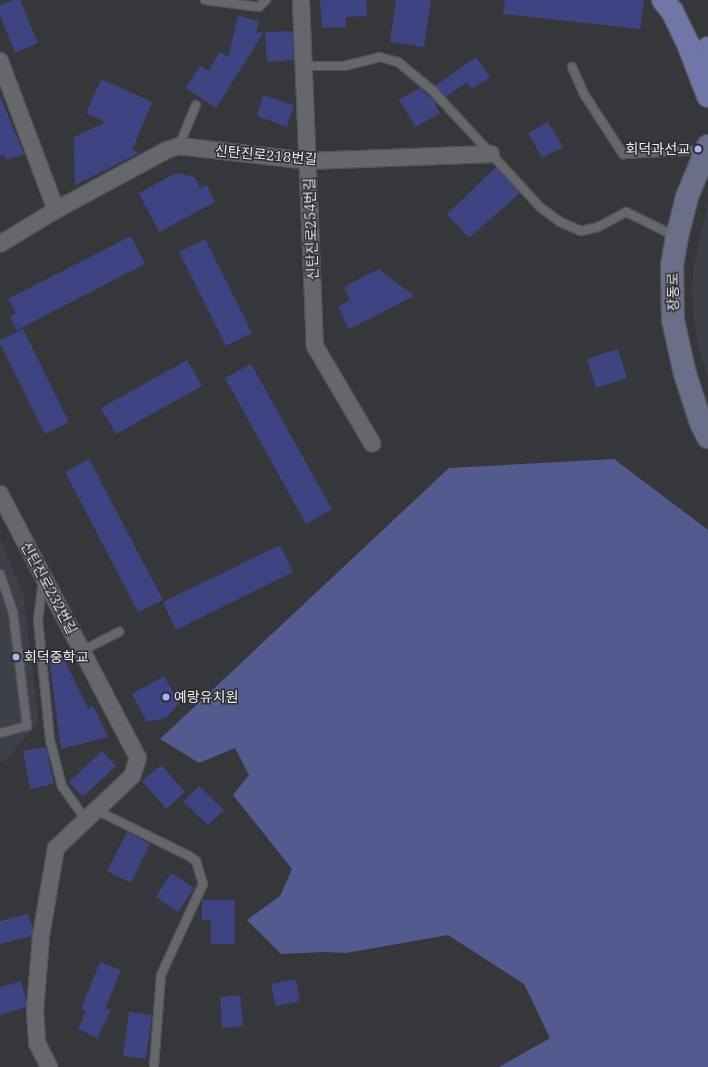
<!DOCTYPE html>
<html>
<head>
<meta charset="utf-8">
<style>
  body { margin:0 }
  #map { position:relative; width:708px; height:1067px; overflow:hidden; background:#36373b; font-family:"IBM Plex Serif","Noto Sans KR",serif }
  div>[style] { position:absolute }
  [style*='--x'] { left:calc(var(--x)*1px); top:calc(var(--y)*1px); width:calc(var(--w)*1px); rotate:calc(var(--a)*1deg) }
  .built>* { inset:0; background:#3d3f49 }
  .green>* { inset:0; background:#535a8e }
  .building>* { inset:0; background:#3e4381 }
  .roads { filter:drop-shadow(1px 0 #545558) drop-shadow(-1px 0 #545558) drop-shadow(0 1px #545558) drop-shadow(0 -1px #545558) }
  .lane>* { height:8px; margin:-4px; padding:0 4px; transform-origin:4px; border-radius:4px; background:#66676c }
  .street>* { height:16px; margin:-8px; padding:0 8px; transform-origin:8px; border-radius:8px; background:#66676c }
  .secondary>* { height:22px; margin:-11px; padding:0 11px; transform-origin:11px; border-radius:11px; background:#6b6e89 }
  .primary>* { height:22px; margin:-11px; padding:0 11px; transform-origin:11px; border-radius:11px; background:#7076a6 }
  .dots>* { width:11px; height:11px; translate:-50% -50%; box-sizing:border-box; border:2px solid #2c2d31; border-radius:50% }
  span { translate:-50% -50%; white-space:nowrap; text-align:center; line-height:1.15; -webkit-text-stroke:3px #2c2d31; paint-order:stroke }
  .poi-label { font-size:14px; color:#ededf0 }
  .right { translate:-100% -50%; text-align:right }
  .left { translate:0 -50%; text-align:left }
  .street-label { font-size:14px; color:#ededf0 }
</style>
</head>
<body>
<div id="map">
  <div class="built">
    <div style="clip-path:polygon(708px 203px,708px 377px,697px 342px,691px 290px,694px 265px)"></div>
    <div style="clip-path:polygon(0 540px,23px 592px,39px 722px,5px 761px,0 763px)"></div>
  </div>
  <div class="green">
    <div style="clip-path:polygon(614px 459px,708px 530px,708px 1067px,499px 1067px,550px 1038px,524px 984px,448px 935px,346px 953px,324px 952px,281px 954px,247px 920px,280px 896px,292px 869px,233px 795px,249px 775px,235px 748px,199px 763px,160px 739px,449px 468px)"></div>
  </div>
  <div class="building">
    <div style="clip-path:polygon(13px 0,20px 0,38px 43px,15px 53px,0 15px,0 5px)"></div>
    <div style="clip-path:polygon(320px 0,366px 0,367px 16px,346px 17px,346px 27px,322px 28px)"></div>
    <div style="clip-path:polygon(396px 0,431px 0,424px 47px,390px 42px)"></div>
    <div style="clip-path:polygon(505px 0,644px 0,640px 29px,503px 14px)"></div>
    <div style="clip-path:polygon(238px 16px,259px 21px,256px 33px,264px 32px,216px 108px,186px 88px,200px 66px,208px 71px,220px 52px,228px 57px)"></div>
    <div style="clip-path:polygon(293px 31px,294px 60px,267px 62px,265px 32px)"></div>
    <div style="clip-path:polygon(476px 57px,490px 77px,472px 89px,467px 82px,446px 97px,435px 86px)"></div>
    <div style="clip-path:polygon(101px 79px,152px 102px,132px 150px,139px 153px,75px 185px,74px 137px,106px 122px,86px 113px)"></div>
    <div style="clip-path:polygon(420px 88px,437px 103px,435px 105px,440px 113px,416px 127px,399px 100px)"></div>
    <div style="clip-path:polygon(263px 95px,294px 105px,287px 127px,257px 116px)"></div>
    <div style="clip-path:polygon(0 96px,24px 154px,7px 160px,5px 155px,0 156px)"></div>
    <div style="clip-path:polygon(548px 122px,563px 147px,542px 158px,528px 133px)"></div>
    <div style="clip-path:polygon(496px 167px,520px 193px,469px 238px,447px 214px)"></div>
    <div style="clip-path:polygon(176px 173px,195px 177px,200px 188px,207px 185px,215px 202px,159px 232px,139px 193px)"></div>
    <div style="clip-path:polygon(131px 236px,145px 264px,17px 330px,10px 316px,16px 313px,8px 299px)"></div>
    <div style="clip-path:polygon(205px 239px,252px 333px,226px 346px,179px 252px)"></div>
    <div style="clip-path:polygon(379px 269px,414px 296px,349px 329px,338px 307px,350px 300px,344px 287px)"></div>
    <div style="clip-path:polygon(23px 329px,69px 422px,45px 434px,0 343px,0 340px)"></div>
    <div style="clip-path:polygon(618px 349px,627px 378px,596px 388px,587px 359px)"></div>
    <div style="clip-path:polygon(187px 360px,202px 386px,116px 434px,101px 408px)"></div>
    <div style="clip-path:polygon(251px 364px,332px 509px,306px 524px,225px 378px)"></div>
    <div style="clip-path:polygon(89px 459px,163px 600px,138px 612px,65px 472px)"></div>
    <div style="clip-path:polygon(280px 545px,293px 572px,176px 630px,163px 602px)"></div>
    <div style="clip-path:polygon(61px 653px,88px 708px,93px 706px,108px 737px,61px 749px,49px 658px)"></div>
    <div style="clip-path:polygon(164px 676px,179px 703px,166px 718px,147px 722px,132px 694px)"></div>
    <div style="clip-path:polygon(46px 747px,54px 784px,30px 789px,23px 751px)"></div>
    <div style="clip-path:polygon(102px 751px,116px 766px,83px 797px,69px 782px)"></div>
    <div style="clip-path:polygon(161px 765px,185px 792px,166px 809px,142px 781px)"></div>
    <div style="clip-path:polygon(199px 786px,224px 810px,208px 825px,183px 802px)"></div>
    <div style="clip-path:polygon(127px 832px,150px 844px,131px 883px,107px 871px)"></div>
    <div style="clip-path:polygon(171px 873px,194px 888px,178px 912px,156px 897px)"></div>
    <div style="clip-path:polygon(202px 900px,235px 900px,235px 944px,211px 944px,211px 920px,202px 920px)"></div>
    <div style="clip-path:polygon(28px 914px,33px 929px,31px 936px,0 944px,0 921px)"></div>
    <div style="clip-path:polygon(100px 962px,121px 970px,105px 1009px,111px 1010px,97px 1038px,78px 1029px,86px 1011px,81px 1009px)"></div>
    <div style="clip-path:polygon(296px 979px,300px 1001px,276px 1006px,271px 984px)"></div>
    <div style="clip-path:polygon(21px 981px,26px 999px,26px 1007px,0 1015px,0 987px)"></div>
    <div style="clip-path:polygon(240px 995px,243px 1026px,222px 1028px,220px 997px)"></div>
    <div style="clip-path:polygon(129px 1012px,152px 1015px,146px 1059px,123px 1056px)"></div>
  </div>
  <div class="roads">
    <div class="lane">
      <div style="--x:205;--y:0;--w:54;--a:7.4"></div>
      <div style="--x:259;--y:7;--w:10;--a:-45"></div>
      <div style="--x:303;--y:66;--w:41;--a:0"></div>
      <div style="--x:344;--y:66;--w:36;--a:-14"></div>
      <div style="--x:379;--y:57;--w:20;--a:15"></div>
      <div style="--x:398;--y:62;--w:45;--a:39.6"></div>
      <div style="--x:433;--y:91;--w:159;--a:47.3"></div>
      <div style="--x:541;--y:208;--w:24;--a:36"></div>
      <div style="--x:560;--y:222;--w:23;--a:23"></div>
      <div style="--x:581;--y:231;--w:17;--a:-13"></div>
      <div style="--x:598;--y:227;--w:32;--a:-28"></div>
      <div style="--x:626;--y:212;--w:57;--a:26.1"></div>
      <div style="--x:572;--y:67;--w:30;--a:66"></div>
      <div style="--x:584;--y:94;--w:72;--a:57"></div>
      <div style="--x:623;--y:154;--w:81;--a:-2.8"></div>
      <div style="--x:179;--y:146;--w:44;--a:-67.5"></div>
      <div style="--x:0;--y:574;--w:40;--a:71.1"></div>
      <div style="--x:13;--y:612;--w:115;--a:83"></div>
      <div style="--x:27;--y:726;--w:28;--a:165"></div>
      <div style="--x:43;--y:580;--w:40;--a:97.1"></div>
      <div style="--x:38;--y:620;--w:121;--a:84.3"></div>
      <div style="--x:50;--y:740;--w:48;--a:75.4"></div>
      <div style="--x:62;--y:786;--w:40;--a:55.1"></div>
      <div style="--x:82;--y:651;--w:42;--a:-27.2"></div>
      <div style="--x:96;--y:810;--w:104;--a:26.3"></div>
      <div style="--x:189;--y:856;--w:9;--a:36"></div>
      <div style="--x:196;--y:861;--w:24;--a:73"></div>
      <div style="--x:203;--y:884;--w:100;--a:114.8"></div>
      <div style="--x:161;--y:975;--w:92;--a:94.4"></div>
    </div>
    <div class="street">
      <div style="--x:301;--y:0;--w:346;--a:87.7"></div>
      <div style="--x:315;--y:346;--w:113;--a:59.6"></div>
      <div style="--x:0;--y:61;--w:159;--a:69.4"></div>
      <div style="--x:0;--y:244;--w:66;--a:-31.3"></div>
      <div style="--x:56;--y:210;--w:126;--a:-28.4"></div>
      <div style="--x:167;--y:150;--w:13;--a:-18"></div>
      <div style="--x:179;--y:146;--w:131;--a:6.6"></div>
      <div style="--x:309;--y:161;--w:182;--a:-2.2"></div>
      <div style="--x:0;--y:494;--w:298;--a:62.4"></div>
      <div style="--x:138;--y:758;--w:19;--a:108"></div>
      <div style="--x:132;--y:776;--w:105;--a:136.5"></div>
      <div style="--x:56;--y:848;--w:89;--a:99.7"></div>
      <div style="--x:41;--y:936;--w:75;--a:94.6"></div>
      <div style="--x:35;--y:1011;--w:32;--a:86"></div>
      <div style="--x:37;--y:1043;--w:27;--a:63"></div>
    </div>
    <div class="secondary">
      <div style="--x:708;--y:146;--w:55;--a:112.4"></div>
      <div style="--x:687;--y:197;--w:41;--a:104"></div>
      <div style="--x:677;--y:237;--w:28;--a:100"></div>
      <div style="--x:672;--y:265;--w:55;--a:89"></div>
      <div style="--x:673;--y:320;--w:55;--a:77.5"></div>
      <div style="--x:685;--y:374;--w:52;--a:71.9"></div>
      <div style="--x:701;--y:423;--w:16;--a:63"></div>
    </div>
    <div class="primary">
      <div style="--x:663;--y:0;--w:14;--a:51"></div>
      <div style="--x:672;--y:11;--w:37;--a:64"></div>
      <div style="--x:688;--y:44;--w:56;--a:69"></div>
      <div style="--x:708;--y:48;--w:9;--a:96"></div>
      <div style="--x:707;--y:57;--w:7;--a:82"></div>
    </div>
  </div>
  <div class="dots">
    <div style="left:698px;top:149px;background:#a6b1fc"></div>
    <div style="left:16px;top:657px;background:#a6b1fc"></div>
    <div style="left:166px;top:697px;background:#a6b1fc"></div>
  </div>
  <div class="poi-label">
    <span class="right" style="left:690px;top:149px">회덕과선교</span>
    <span class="left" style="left:24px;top:657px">회덕중학교</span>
    <span class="left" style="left:174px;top:697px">예랑유치원</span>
  </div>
  <div class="street-label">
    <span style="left:266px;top:155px;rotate:5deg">신탄진로218번길</span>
    <span style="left:311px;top:229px;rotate:-92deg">신탄진로254번길</span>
    <span style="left:673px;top:292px;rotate:-91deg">장동로</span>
    <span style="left:49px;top:588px;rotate:62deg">신탄진로232번길</span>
  </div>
</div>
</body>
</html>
